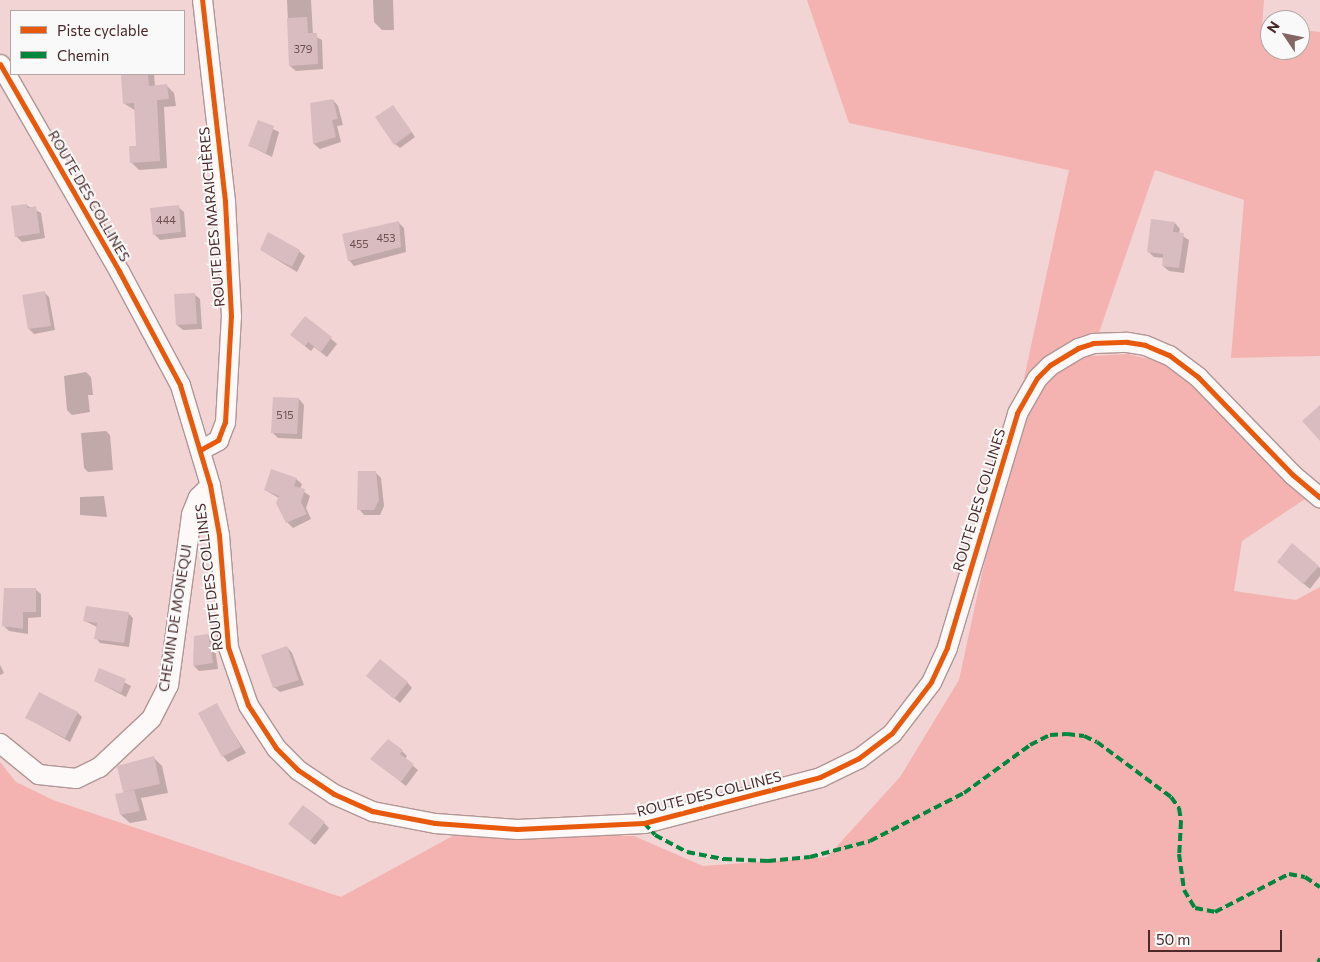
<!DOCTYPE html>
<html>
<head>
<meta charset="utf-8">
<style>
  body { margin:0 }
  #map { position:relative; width:1320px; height:962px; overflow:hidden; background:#f1d4d3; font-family:Commissioner,sans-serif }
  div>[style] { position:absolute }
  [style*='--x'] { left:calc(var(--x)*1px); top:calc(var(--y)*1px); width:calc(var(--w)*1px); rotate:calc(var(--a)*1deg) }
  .green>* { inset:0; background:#f4b3b0 }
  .shadow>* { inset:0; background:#0003 }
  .building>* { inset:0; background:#d9bcc0 }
  .roads { filter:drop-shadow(1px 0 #b19695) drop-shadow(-1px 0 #b19695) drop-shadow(0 1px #b19695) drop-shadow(0 -1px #b19695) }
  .minor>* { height:19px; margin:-9.5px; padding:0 9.5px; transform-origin:9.5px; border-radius:9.5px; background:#fdf9f8 }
  .quiet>* { height:4px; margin-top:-2px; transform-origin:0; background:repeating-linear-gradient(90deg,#00873e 0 8px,transparent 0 12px) }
  .cycleway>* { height:5px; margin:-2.5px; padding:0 2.5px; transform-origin:2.5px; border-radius:2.5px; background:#e8590c }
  span { translate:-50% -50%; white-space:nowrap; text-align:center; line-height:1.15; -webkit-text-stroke:4px #f9f9f9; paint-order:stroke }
  .number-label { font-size:11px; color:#6e4e4f }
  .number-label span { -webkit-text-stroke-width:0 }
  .street-label { font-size:14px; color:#4a2928 }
  .legend { position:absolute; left:10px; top:10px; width:175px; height:65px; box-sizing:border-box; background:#f9f9f9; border:1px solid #b3a6a5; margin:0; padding:6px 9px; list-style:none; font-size:15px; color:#4a2928 }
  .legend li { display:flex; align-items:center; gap:10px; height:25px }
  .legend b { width:25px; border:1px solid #b3a6a5 }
  .north { position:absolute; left:1260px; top:10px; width:50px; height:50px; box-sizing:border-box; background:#f9f9f9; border:1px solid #b3a6a5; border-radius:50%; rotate:304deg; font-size:14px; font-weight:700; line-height:20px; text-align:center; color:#4a2928 }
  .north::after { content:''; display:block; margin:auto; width:18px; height:22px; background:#846564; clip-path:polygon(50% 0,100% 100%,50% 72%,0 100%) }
  .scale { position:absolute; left:1148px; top:930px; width:134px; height:22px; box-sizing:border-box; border:2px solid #4a2928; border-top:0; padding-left:6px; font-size:15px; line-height:18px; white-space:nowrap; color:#4a2928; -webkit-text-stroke:4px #f9f9f9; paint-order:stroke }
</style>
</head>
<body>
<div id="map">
  <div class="green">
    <div style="clip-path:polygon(807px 0,1264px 0,1262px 27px,1270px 28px,1270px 50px,1300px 50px,1300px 30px,1320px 32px,1320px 356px,1231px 358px,1244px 200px,1155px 170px,1091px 356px,1128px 354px,1161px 362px,1181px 374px,1305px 499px,1242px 541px,1234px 591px,1296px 600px,1320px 587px,1320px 962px,0 962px,0 762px,16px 782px,53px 800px,341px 897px,460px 832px,634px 836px,703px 866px,827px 857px,900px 777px,959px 680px,1069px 170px,849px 123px)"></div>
  </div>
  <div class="shadow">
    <div style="clip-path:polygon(287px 0,311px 0,313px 35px,322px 40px,323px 69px,296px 71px,290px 66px)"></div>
    <div style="clip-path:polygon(373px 0,393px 0,394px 30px,382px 30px,374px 22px)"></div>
    <div style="clip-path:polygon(122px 74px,154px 74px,155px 86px,166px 85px,174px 93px,176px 106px,164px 107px,167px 168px,139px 170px,131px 162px,137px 147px,136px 111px,125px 104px)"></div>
    <div style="clip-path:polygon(333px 100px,338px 106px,343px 125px,337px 126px,341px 142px,320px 149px,314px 144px)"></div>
    <div style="clip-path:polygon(393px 106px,415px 137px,400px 148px,395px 144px)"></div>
    <div style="clip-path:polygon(258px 122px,279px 132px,272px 157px,250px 146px)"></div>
    <div style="clip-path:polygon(26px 205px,41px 213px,45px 238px,22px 242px,16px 236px)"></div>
    <div style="clip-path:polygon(178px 207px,184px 212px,186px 237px,160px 240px,154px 234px)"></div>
    <div style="clip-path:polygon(399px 223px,404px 228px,406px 252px,354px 266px,349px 260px)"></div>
    <div style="clip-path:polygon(1175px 223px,1180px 229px,1179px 234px,1189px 240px,1184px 273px,1169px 271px,1163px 266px,1164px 258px,1154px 257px,1148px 251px)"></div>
    <div style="clip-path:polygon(261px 250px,299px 251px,305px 256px,297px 272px)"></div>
    <div style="clip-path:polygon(45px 293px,49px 297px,55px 330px,34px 334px,29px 329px,23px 296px)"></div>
    <div style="clip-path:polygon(194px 294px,200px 299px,202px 329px,183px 330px,177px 325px)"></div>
    <div style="clip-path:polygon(305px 317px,337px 344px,327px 357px,314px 347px,311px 351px,297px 340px)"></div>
    <div style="clip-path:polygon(86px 372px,91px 377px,93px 395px,88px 395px,90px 412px,72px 415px,67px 410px,64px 376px)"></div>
    <div style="clip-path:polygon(299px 399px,304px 405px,302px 439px,278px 438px,272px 432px)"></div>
    <div style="clip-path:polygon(106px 431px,110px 435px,113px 470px,88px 472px,84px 468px,81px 433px)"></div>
    <div style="clip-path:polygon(375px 472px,381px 478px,384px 506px,380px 515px,364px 515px,359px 509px)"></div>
    <div style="clip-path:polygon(296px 479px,302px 484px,300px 489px,310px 496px,306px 508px,311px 519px,293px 528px,287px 522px,279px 498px,265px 490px)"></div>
    <div style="clip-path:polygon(104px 496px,107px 517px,80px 515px,80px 497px)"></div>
    <div style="clip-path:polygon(1292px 545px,1320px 568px,1320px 576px,1310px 589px,1284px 567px)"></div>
    <div style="clip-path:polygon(35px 589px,41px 594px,41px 617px,28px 618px,28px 634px,9px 631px,3px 625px)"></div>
    <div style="clip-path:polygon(128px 613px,133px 618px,129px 647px,100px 643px,96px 638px,97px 627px,85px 621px)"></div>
    <div style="clip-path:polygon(208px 635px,214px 641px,218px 669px,199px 671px,194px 666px)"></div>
    <div style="clip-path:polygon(287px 647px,292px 653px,304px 685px,280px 692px,274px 687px)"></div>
    <div style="clip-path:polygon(0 665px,4px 673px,0 675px)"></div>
    <div style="clip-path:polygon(100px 669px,131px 686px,126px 697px,95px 681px)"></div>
    <div style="clip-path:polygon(373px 681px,407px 682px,412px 688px,400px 703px)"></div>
    <div style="clip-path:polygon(216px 705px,246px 753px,228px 762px,223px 756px)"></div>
    <div style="clip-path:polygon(78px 713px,82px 717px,70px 742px,27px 718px)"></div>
    <div style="clip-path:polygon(402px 751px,407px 756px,405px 759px,418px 770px,406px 786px,372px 759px)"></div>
    <div style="clip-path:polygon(153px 757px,162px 766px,168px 793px,141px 798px,147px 820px,130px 823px,121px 815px,124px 792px)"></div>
    <div style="clip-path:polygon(324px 823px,329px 828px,315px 845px,295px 829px)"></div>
  </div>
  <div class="building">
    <div style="clip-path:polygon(307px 17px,308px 33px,317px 33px,318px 64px,289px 66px,287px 18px)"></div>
    <div style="clip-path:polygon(121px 74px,148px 74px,149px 86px,167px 84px,169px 99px,157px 100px,160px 161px,130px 163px,129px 146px,136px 146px,134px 103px,123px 104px)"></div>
    <div style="clip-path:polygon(333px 99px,338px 119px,332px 120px,336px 137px,313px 144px,310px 103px)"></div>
    <div style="clip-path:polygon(393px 105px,412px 132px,394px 145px,375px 117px)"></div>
    <div style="clip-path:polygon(258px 120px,274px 126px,266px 153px,248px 146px)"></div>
    <div style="clip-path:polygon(27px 204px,27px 208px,36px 206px,40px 233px,15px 237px,11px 206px)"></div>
    <div style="clip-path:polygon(179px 205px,181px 232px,153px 235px,150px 208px)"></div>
    <div style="clip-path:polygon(1151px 219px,1175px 222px,1173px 232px,1184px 233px,1179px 268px,1162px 266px,1163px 254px,1147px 252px)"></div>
    <div style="clip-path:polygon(399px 221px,401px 247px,348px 261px,342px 234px)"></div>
    <div style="clip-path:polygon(268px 232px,300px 250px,292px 267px,260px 250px)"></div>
    <div style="clip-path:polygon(45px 291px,51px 326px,28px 329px,22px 295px)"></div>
    <div style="clip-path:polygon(195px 293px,197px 324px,176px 325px,174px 294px)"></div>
    <div style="clip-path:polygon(305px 316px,332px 337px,321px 352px,308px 342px,305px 346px,290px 335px)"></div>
    <div style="clip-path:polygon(273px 397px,299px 398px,297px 434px,271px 433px)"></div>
    <div style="clip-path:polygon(1320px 405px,1320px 441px,1302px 421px)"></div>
    <div style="clip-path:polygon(271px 469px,297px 478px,294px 486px,305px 489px,301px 502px,307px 514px,286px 523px,276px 503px,279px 496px,264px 490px)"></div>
    <div style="clip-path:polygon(358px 471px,376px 471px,379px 500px,374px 510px,357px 510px)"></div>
    <div style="clip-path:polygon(1292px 543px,1319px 566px,1303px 584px,1277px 562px)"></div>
    <div style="clip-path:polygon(4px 588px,36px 588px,36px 612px,23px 612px,23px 629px,2px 626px)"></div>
    <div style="clip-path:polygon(86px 606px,129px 612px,124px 643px,94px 639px,97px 623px,83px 621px)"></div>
    <div style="clip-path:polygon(208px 634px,213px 663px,193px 666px,194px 636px)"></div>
    <div style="clip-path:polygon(287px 646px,299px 680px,273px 688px,261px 655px)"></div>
    <div style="clip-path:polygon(380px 659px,408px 682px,394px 699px,366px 676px)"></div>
    <div style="clip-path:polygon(99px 668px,126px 679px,121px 693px,94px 681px)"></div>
    <div style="clip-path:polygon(39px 692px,78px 712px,65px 738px,25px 718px)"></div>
    <div style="clip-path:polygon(217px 703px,241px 747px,222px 757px,198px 713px)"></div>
    <div style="clip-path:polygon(388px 739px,403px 750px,400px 754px,414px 764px,401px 782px,370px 759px)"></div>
    <div style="clip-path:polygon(154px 756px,160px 784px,123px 792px,117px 766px)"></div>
    <div style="clip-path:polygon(134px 790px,140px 811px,120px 815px,115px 794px)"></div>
    <div style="clip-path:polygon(303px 805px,325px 822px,310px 841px,288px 824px)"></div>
  </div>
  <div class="roads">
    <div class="minor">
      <div style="--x:0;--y:64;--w:239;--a:60.1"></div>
      <div style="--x:119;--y:271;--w:129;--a:61.8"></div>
      <div style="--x:180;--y:385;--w:104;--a:73.3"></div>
      <div style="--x:210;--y:485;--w:51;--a:79.8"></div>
      <div style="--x:219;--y:535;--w:112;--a:85.4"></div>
      <div style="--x:228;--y:647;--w:61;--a:71"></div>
      <div style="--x:248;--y:705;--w:51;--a:56.9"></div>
      <div style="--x:276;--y:748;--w:31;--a:45"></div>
      <div style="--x:298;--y:770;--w:43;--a:33.7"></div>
      <div style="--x:334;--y:794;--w:42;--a:24.1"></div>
      <div style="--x:372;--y:811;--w:64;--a:10.8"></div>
      <div style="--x:435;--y:823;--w:82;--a:4.2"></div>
      <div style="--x:517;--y:829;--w:127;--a:-2.7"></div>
      <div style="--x:644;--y:823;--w:182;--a:-14.6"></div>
      <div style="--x:820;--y:777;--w:43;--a:-26"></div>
      <div style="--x:859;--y:758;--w:41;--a:-37.1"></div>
      <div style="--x:892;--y:733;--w:64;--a:-52.6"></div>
      <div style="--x:931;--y:682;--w:38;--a:-65"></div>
      <div style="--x:947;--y:647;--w:244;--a:-73.3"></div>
      <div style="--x:1017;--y:413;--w:40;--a:-60.3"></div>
      <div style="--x:1037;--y:378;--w:18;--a:-45"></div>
      <div style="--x:1050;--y:365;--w:33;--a:-31"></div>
      <div style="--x:1078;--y:348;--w:16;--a:-18"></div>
      <div style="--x:1093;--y:343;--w:34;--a:-2"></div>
      <div style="--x:1127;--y:342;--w:18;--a:9"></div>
      <div style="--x:1145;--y:345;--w:26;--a:23"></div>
      <div style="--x:1169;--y:355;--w:36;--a:37"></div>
      <div style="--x:1198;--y:377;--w:136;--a:45.9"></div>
      <div style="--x:1293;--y:475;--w:35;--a:40"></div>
      <div style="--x:200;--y:450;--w:21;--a:-29"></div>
      <div style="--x:218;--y:440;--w:19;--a:-69"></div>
      <div style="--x:225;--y:422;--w:106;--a:-86.8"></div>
      <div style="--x:231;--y:316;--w:115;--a:-93"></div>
      <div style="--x:225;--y:201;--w:202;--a:-96.5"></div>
      <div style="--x:0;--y:743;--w:49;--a:39.2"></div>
      <div style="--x:38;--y:774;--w:38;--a:6"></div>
      <div style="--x:76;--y:778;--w:25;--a:-26"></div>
      <div style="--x:99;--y:767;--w:71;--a:-43.3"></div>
      <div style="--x:151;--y:718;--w:37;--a:-63"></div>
      <div style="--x:168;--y:685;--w:173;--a:-82.3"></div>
      <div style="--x:191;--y:514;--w:18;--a:-68"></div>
      <div style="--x:198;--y:497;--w:17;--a:-45"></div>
    </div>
  </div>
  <div class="quiet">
    <div style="--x:644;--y:823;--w:16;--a:47"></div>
    <div style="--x:655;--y:835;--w:36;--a:28"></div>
    <div style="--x:687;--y:852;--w:38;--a:11"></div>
    <div style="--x:724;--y:859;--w:44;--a:2.6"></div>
    <div style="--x:768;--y:861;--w:42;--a:-5.4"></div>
    <div style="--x:810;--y:857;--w:62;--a:-14.9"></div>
    <div style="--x:870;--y:841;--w:106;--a:-27.1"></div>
    <div style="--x:964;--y:793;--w:82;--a:-36"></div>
    <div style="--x:1030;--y:745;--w:22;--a:-27"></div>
    <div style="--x:1050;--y:735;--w:17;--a:-3"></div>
    <div style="--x:1067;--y:734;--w:17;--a:7"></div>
    <div style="--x:1084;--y:736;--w:14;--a:25"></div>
    <div style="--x:1097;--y:742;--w:92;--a:36.6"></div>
    <div style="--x:1171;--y:797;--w:14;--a:54"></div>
    <div style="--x:1179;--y:808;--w:13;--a:81"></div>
    <div style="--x:1181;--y:821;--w:33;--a:93"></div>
    <div style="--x:1179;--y:854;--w:36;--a:82"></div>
    <div style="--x:1184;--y:890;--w:21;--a:59"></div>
    <div style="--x:1195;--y:908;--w:20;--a:11"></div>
    <div style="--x:1215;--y:912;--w:83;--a:-27.2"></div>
    <div style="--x:1289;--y:874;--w:16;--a:11"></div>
    <div style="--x:1305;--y:877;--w:18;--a:34"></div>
    <div style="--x:1318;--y:962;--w:4;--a:-56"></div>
  </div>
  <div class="cycleway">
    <div style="--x:0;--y:64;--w:239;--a:60.1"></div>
    <div style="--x:119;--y:271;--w:129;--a:61.8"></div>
    <div style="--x:180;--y:385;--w:104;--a:73.3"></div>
    <div style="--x:210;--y:485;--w:51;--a:79.8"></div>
    <div style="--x:219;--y:535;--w:112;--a:85.4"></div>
    <div style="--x:228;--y:647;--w:61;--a:71"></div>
    <div style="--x:248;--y:705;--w:51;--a:56.9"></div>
    <div style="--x:276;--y:748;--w:31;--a:45"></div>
    <div style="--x:298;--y:770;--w:43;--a:33.7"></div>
    <div style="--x:334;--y:794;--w:42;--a:24.1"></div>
    <div style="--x:372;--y:811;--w:64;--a:10.8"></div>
    <div style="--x:435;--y:823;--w:82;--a:4.2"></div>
    <div style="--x:517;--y:829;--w:127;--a:-2.7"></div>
    <div style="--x:644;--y:823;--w:182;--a:-14.6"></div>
    <div style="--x:820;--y:777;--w:43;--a:-26"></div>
    <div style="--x:859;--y:758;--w:41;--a:-37.1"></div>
    <div style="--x:892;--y:733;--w:64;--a:-52.6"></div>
    <div style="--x:931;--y:682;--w:38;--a:-65"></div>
    <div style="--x:947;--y:647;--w:244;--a:-73.3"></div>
    <div style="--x:1017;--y:413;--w:40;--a:-60.3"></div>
    <div style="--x:1037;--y:378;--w:18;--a:-45"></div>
    <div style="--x:1050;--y:365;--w:33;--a:-31"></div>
    <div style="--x:1078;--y:348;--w:16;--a:-18"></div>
    <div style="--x:1093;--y:343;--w:34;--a:-2"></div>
    <div style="--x:1127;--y:342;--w:18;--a:9"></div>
    <div style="--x:1145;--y:345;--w:26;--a:23"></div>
    <div style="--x:1169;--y:355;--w:36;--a:37"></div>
    <div style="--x:1198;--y:377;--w:136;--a:45.9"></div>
    <div style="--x:1293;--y:475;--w:35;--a:40"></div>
    <div style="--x:200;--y:450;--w:21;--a:-29"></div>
    <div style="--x:218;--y:440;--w:19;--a:-69"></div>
    <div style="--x:225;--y:422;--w:106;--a:-86.8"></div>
    <div style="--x:231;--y:316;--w:115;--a:-93"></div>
    <div style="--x:225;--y:201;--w:202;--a:-96.5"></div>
  </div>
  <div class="number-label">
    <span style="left:303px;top:49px">379</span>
    <span style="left:166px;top:220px">444</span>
    <span style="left:386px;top:238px">453</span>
    <span style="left:359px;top:244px">455</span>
    <span style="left:285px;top:415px">515</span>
  </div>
  <div class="street-label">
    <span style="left:89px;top:196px;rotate:60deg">ROUTE DES COLLINES</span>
    <span style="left:212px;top:217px;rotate:-95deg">ROUTE DES MARAICHÈRES</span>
    <span style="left:979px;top:500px;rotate:-73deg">ROUTE DES COLLINES</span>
    <span style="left:209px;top:577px;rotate:-97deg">ROUTE DES COLLINES</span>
    <span style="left:175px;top:618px;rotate:-81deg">CHEMIN DE MONEQUI</span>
    <span style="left:709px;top:794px;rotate:-14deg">ROUTE DES COLLINES</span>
  </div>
  <ul class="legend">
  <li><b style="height:6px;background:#e8590c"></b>Piste cyclable</li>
  <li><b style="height:6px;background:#00873e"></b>Chemin</li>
  </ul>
  <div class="north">N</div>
  <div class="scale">50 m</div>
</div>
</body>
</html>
